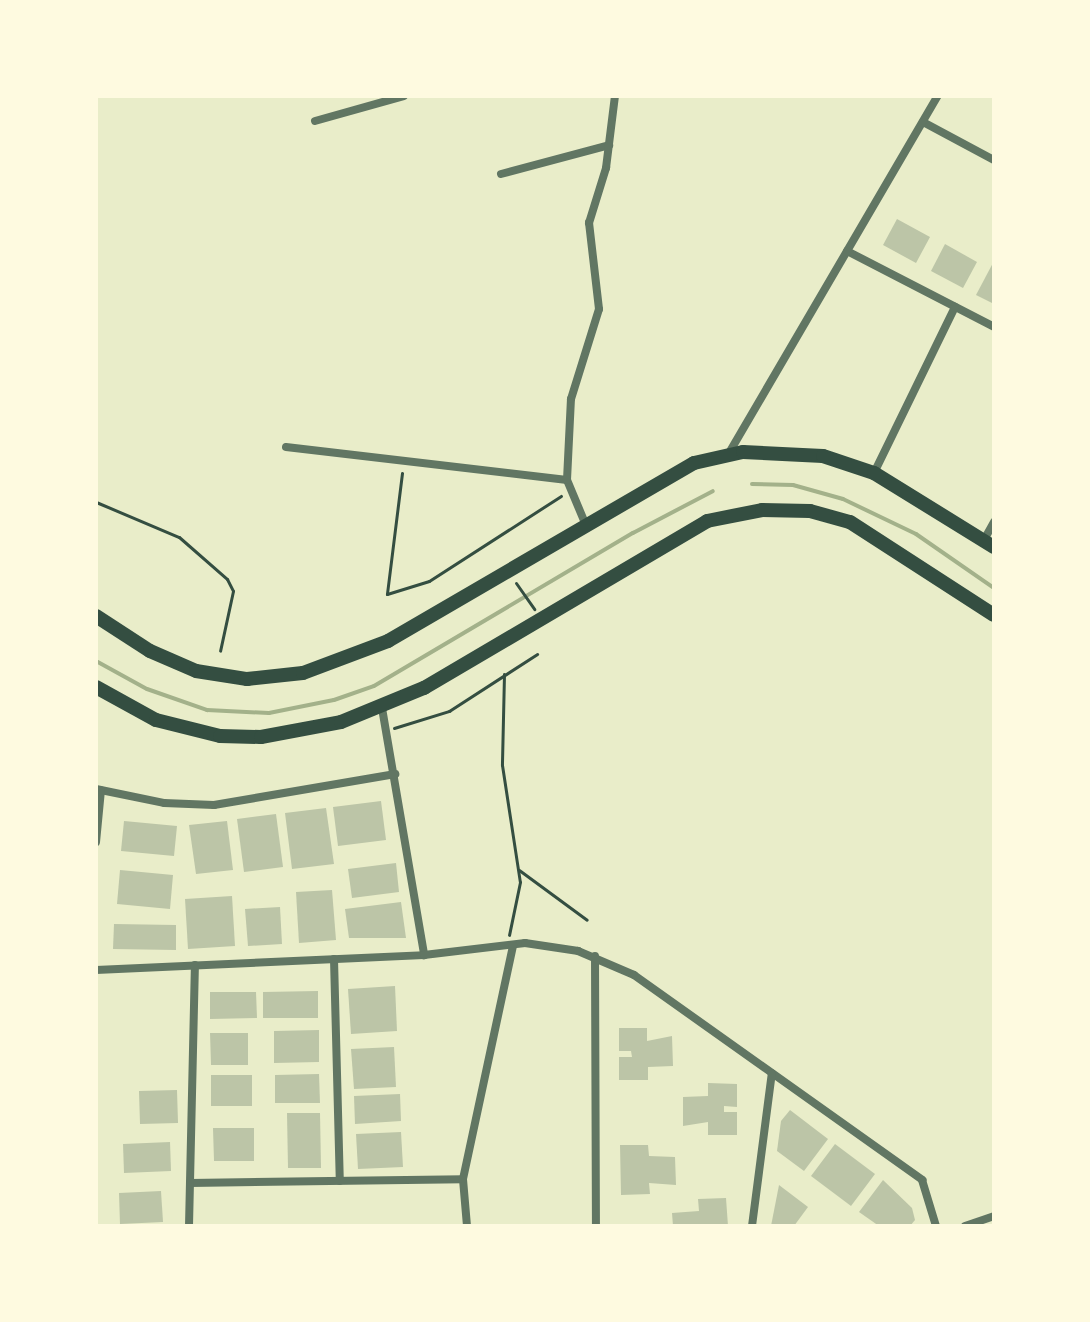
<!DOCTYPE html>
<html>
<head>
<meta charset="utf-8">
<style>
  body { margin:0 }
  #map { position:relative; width:1090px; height:1322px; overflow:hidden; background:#e9edc9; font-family:"Fira Sans",sans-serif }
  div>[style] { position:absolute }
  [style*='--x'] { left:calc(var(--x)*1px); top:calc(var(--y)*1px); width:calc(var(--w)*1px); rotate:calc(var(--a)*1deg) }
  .stream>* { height:4px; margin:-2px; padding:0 2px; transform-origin:2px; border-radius:2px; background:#a3b18a }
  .building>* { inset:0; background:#bcc5a7 }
  .path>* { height:3px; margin:-1.5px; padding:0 1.5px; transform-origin:1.5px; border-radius:1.5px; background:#344e41 }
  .minor>* { height:8px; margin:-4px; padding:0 4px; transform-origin:4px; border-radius:4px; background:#617663 }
  .primary>* { height:14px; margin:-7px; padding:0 7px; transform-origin:7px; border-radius:7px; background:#344e41 }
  span { translate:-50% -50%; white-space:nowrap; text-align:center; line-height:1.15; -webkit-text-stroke:7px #fefae0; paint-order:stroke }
  .frame { position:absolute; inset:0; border:98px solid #fefae0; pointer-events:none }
</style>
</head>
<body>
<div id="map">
  <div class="stream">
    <div style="--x:752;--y:484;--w:41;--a:1.4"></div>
    <div style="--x:793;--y:485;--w:52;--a:15.6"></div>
    <div style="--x:843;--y:499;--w:81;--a:25.6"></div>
    <div style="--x:916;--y:534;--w:95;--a:34.7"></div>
    <div style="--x:96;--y:661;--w:58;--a:28.8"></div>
    <div style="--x:147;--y:689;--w:64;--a:19.3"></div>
    <div style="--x:207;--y:710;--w:62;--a:2.8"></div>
    <div style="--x:269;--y:713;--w:66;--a:-11.3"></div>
    <div style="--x:334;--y:700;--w:42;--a:-19.3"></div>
    <div style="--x:374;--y:686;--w:301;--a:-30.6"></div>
    <div style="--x:633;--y:533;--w:90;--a:-27.7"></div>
  </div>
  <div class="building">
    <div style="clip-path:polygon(897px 219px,930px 237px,916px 263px,883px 245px)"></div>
    <div style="clip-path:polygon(945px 244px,977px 262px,963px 288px,931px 271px)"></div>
    <div style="clip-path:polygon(994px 261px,994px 304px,976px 295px)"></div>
    <div style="clip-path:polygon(381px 801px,386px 840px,338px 846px,333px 807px)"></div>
    <div style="clip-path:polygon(326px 808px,334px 864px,292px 869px,285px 813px)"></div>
    <div style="clip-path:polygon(276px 814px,283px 867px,244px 872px,237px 819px)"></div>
    <div style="clip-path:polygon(124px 821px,177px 826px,174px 856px,121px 851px)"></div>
    <div style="clip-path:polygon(227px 821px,233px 870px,196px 874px,189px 825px)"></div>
    <div style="clip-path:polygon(396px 863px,399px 892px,352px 898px,348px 869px)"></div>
    <div style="clip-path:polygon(120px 870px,173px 875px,170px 909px,117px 904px)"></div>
    <div style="clip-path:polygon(332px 890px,336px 940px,299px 943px,296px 892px)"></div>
    <div style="clip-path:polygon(232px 896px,235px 946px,188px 949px,185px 899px)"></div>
    <div style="clip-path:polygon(401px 902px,406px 938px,349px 938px,345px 909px)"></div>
    <div style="clip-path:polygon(280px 907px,282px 944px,248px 946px,245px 909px)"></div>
    <div style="clip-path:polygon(114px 924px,176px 925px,176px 950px,113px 949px)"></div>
    <div style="clip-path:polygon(395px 986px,397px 1031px,351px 1034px,348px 989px)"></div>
    <div style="clip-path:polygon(318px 991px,318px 1018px,263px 1018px,263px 992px)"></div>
    <div style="clip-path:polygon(210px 992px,256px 992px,257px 1018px,210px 1019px)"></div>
    <div style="clip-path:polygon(619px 1028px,647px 1028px,647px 1041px,672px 1036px,673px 1066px,648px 1067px,648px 1080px,619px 1080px,619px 1057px,632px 1057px,631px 1051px,619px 1051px)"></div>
    <div style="clip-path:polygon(319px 1030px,319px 1062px,274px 1063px,274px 1031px)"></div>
    <div style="clip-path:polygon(210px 1033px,248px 1033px,248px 1065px,211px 1065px)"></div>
    <div style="clip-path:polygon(394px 1047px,396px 1087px,354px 1089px,351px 1049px)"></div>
    <div style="clip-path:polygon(319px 1074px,320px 1103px,275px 1103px,275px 1075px)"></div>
    <div style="clip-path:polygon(211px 1075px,252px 1075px,252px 1106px,211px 1106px)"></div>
    <div style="clip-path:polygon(708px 1083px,737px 1084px,737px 1107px,724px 1106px,724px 1112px,737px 1112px,737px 1135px,708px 1135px,708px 1122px,683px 1126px,683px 1097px,708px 1096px)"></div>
    <div style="clip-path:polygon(177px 1090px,178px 1123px,140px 1124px,139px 1091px)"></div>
    <div style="clip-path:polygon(400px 1094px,401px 1121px,355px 1124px,354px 1096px)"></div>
    <div style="clip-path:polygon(790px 1110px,828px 1139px,804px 1171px,777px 1151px,781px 1121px)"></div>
    <div style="clip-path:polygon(287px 1113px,320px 1113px,321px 1168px,288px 1168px)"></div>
    <div style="clip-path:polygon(213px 1128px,254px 1128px,254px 1161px,214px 1161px)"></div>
    <div style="clip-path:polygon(401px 1132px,403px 1167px,358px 1169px,356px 1134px)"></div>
    <div style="clip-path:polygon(170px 1142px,171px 1171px,124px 1173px,123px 1144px)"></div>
    <div style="clip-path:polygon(835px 1144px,875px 1174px,851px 1206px,811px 1176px)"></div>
    <div style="clip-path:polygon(620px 1145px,648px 1145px,649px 1156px,675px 1157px,676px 1185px,649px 1183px,650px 1194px,621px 1195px)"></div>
    <div style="clip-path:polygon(883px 1180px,912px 1208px,915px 1220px,910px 1226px,879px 1226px,859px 1212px)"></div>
    <div style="clip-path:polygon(779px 1185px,808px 1207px,794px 1226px,771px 1226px)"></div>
    <div style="clip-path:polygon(161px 1191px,163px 1222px,120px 1224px,119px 1193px)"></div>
    <div style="clip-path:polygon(726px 1198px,728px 1226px,673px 1226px,672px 1213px,699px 1211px,698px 1199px)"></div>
  </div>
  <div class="path">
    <div style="--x:402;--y:473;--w:122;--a:97.1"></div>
    <div style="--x:387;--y:594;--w:44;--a:-17.2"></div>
    <div style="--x:429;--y:581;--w:157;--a:-32.8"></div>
    <div style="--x:96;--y:502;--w:90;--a:22.9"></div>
    <div style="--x:179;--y:537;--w:64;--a:41.2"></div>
    <div style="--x:227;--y:579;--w:13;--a:63"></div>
    <div style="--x:233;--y:591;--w:61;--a:102.2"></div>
    <div style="--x:516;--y:583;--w:32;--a:55"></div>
    <div style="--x:504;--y:674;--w:91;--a:91.3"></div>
    <div style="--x:502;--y:765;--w:118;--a:81.3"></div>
    <div style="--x:520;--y:882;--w:54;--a:101.7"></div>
    <div style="--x:394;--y:728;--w:58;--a:-17.2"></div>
    <div style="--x:449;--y:711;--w:105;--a:-32.9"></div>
    <div style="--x:519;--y:870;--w:84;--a:36.3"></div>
  </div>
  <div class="minor">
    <div style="--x:315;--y:121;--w:92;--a:-15.7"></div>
    <div style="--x:923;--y:122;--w:81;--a:28.2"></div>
    <div style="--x:501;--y:174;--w:112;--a:-15"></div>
    <div style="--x:847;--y:251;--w:165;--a:27.3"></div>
    <div style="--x:286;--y:447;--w:283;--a:6.7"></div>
    <div style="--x:729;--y:453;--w:414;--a:-59.7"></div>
    <div style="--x:874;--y:473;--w:185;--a:-64"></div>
    <div style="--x:585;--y:523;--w:47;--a:-112.7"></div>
    <div style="--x:567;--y:480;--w:81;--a:-87.2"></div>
    <div style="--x:571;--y:399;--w:94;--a:-72.7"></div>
    <div style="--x:599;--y:309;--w:87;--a:-96.6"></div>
    <div style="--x:589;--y:223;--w:58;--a:-72.8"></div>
    <div style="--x:606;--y:168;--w:73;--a:-82.9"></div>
    <div style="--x:984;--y:540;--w:21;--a:-61"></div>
    <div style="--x:382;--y:708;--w:251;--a:80.3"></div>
    <div style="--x:96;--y:789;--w:69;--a:11.6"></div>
    <div style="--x:164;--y:803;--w:50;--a:2.3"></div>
    <div style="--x:214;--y:805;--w:184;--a:-9.7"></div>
    <div style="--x:96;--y:842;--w:52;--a:-84.5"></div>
    <div style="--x:595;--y:956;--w:270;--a:89.8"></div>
    <div style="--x:334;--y:959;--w:222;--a:88.5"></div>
    <div style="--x:96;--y:970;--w:328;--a:-2.6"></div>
    <div style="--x:424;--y:955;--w:102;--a:-6.8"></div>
    <div style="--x:525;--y:943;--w:54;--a:8.6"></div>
    <div style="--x:578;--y:951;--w:61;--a:23.2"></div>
    <div style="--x:634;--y:975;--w:354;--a:35.4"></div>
    <div style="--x:922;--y:1180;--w:48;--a:73.1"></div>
    <div style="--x:190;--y:1183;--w:273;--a:-0.8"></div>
    <div style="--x:189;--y:1226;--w:261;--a:-88.7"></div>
    <div style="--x:467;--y:1226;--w:47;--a:-94.9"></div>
    <div style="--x:463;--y:1179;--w:239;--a:-77.9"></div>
    <div style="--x:752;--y:1226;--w:154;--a:-82.6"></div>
    <div style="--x:965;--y:1226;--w:31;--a:-19"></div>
  </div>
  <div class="primary">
    <div style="--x:96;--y:616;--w:64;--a:32.9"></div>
    <div style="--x:150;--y:651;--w:50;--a:23.5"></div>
    <div style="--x:196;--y:671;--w:52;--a:8.9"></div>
    <div style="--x:247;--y:679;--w:56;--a:-6.1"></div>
    <div style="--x:303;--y:673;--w:91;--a:-20.6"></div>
    <div style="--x:388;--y:641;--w:354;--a:-30.2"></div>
    <div style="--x:694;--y:463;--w:50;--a:-12.7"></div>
    <div style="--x:743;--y:452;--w:80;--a:2.9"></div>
    <div style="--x:823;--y:456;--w:54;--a:18.4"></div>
    <div style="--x:874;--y:473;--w:141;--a:31.7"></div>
    <div style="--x:96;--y:687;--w:68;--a:28.8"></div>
    <div style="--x:156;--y:720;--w:66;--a:14"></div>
    <div style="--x:220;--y:736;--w:41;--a:1.4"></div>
    <div style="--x:261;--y:737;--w:81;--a:-10.6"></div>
    <div style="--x:341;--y:722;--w:90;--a:-22.3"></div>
    <div style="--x:424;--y:688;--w:329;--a:-30.5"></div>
    <div style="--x:707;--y:521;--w:56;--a:-11.3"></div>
    <div style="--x:762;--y:510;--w:48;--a:1.2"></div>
    <div style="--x:810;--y:511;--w:41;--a:15.4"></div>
    <div style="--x:850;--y:522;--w:171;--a:32.9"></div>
  </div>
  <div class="frame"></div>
</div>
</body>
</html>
